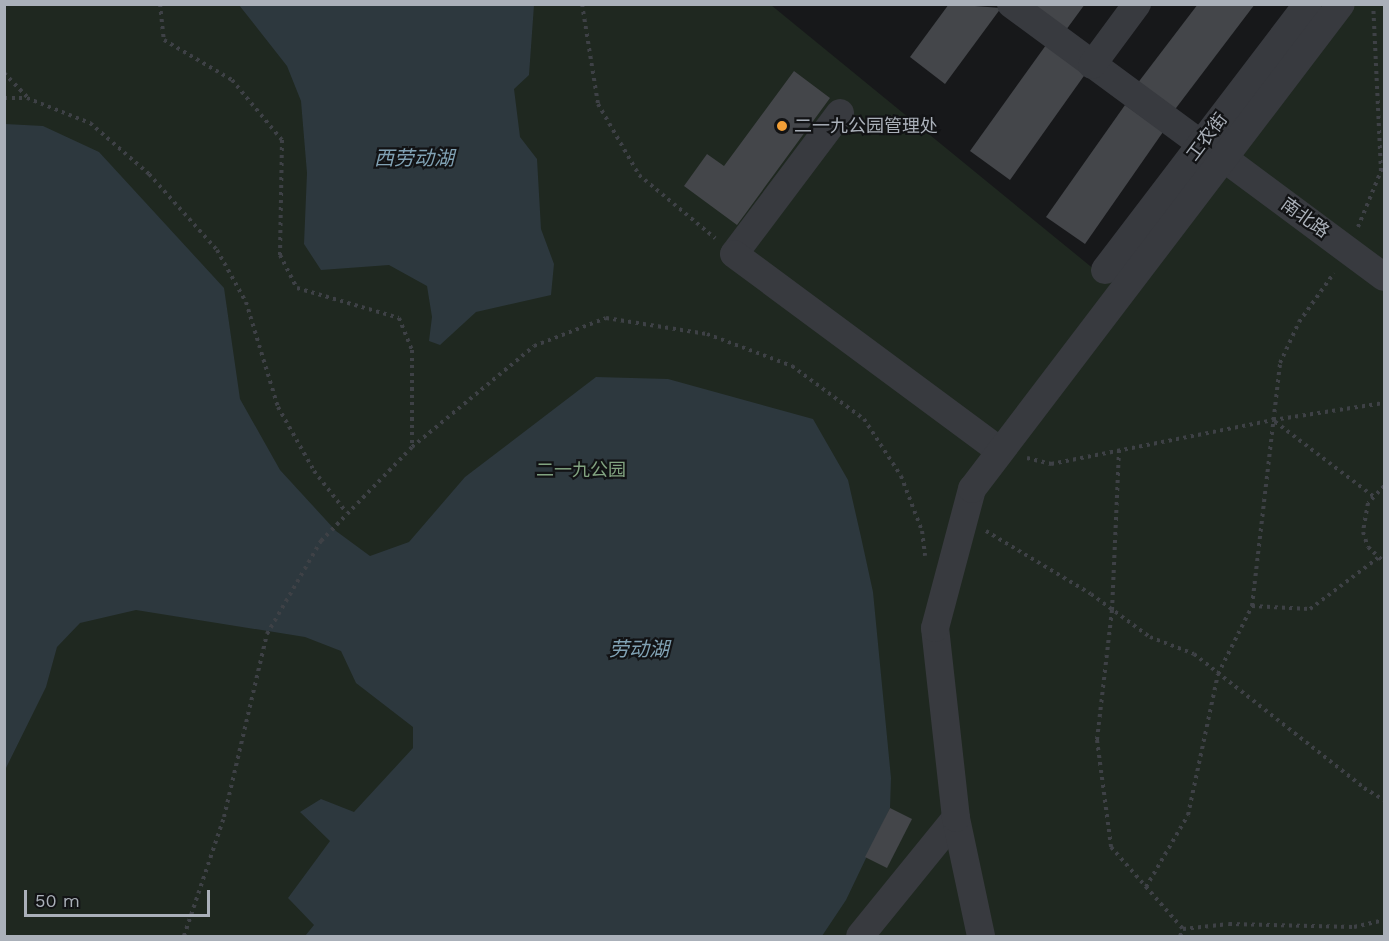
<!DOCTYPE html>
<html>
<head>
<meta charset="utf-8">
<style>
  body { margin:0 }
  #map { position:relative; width:1389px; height:941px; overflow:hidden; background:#17181a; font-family:"Work Sans","Noto Sans SC",sans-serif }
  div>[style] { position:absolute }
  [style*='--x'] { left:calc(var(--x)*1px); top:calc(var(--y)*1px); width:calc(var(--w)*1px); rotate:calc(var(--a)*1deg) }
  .green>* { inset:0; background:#1f2820 }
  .water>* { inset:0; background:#2d383e }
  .building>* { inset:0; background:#44464a }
  .path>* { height:4px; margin-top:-2px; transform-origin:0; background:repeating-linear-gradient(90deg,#3e4146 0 3px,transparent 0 7.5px) }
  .minor>* { height:28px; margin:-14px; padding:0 14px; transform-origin:14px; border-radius:14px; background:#383a3f }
  .dots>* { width:16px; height:16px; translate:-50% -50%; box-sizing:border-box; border:3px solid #121315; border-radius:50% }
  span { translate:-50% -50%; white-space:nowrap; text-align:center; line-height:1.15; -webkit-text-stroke:4.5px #121315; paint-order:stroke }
  .poi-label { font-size:18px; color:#aab0b9 }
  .left { translate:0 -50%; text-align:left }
  .street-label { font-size:18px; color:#aab0b9 }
  .park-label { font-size:18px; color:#82a481 }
  .water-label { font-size:20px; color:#81a2b4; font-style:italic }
  .frame { position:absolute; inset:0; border:6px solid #aab0b9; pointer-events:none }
  .scale { position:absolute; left:24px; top:890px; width:186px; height:27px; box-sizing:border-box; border:3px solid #aab0b9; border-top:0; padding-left:8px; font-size:18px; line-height:21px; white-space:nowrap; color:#aab0b9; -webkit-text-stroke:4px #121315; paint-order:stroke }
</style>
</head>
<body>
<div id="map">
  <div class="green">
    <div style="clip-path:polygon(5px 5px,771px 5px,1106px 279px,1318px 5px,1384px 5px,1384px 936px,5px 936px)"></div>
  </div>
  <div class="water">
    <div style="clip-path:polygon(239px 5px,534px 5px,529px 75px,514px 89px,520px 137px,537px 159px,541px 229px,554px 264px,551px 295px,476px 312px,440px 345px,429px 341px,432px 317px,427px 286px,389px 265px,321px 270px,304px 244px,307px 173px,301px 101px,287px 66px)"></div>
    <div style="clip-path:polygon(5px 124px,43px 126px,99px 152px,224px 288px,240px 399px,280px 470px,336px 531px,370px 556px,409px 542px,465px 477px,596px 377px,668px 379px,813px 419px,848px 480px,861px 537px,873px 592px,891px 778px,890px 808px,846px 900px,822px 936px,305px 936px,314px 925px,288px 898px,330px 841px,300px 812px,321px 799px,354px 812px,413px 748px,413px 727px,356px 683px,341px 651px,305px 637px,136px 610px,80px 623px,57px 647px,46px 687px,5px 770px)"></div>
  </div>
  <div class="building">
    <div style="clip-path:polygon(949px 4px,1001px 8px,945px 84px,910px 57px)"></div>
    <div style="clip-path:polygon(1031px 4px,1085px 4px,1066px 30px)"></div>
    <div style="clip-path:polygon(1198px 4px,1255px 4px,1173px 112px,1137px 84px)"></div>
    <div style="clip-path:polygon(1046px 45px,1086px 73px,1010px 180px,970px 151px)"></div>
    <div style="clip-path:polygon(794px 71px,830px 98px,737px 225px,684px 186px,707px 154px,724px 166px)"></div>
    <div style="clip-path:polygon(1125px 105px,1163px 132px,1085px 244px,1046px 217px)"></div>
    <div style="clip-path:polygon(890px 808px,912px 819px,887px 868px,865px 857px)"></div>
  </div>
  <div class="path">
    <div style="--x:160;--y:4;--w:36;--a:84"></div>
    <div style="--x:164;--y:40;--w:79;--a:30.5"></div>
    <div style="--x:232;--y:80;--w:78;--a:50.2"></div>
    <div style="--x:282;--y:140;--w:115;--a:91"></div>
    <div style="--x:280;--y:255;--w:37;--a:63"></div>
    <div style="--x:297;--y:288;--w:106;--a:16.4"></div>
    <div style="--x:399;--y:318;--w:35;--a:68"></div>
    <div style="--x:412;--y:350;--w:97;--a:90"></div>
    <div style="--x:582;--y:4;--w:101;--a:80.9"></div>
    <div style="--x:598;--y:104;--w:82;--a:60"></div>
    <div style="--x:639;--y:175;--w:99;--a:39.7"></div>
    <div style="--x:4;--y:73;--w:33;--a:46"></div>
    <div style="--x:4;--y:98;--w:23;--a:0"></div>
    <div style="--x:27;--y:98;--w:68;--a:21.6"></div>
    <div style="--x:90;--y:123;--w:78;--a:40.8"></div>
    <div style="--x:149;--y:174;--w:102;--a:48.2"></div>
    <div style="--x:217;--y:250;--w:60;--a:60.9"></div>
    <div style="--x:246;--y:302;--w:110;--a:73.1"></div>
    <div style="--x:278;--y:407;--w:73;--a:60.6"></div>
    <div style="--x:314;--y:471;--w:52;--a:52"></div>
    <div style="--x:1358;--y:227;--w:61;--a:-67.7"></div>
    <div style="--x:1381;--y:171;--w:167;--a:-92.7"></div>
    <div style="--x:1119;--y:450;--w:160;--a:92.5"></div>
    <div style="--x:1112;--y:610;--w:131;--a:96.6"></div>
    <div style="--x:1097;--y:740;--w:108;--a:82.5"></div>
    <div style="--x:1111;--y:847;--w:109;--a:48.7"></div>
    <div style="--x:1027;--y:458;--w:25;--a:14"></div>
    <div style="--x:1051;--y:464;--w:226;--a:-11.2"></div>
    <div style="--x:1384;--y:486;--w:23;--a:133"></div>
    <div style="--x:1368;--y:503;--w:29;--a:100"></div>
    <div style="--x:1363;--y:532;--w:16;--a:72"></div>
    <div style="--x:1368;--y:547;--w:22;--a:43"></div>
    <div style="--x:1373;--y:496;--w:126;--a:-142.8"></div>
    <div style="--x:1273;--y:420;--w:112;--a:-8.7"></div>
    <div style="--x:986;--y:531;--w:122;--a:31"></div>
    <div style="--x:1091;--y:594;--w:73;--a:36.1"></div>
    <div style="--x:1150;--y:637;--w:47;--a:21.1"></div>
    <div style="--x:1194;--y:654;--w:216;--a:38.2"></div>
    <div style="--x:1364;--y:788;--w:23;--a:31"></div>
    <div style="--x:1252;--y:606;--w:58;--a:3"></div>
    <div style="--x:1310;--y:609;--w:85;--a:-36.9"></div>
    <div style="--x:1146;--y:887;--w:83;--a:-59.7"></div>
    <div style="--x:1188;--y:815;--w:144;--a:-78"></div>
    <div style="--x:1218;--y:674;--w:76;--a:-63.4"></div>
    <div style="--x:1252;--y:606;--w:245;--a:-83.4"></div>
    <div style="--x:1280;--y:363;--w:45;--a:-65.1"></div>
    <div style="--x:1299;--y:322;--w:60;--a:-54.5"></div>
    <div style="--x:184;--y:936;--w:126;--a:-71.4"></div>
    <div style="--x:224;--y:817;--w:188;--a:-76.8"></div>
    <div style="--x:267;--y:634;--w:108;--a:-59.9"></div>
    <div style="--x:321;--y:541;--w:131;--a:-45.9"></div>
    <div style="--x:412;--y:447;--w:158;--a:-39.6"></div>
    <div style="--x:534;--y:346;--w:77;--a:-21.3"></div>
    <div style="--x:606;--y:318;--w:102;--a:9"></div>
    <div style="--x:707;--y:334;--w:91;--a:20.6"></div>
    <div style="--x:792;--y:366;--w:89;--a:36.4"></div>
    <div style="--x:864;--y:419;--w:68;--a:57"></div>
    <div style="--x:901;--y:476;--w:59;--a:69.1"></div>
    <div style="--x:922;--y:531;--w:25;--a:83"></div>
    <div style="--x:1180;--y:936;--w:8;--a:-67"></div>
    <div style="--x:1183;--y:929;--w:46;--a:-6.2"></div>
    <div style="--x:1229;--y:924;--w:125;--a:1.4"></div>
    <div style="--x:1354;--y:927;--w:31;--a:-13"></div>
  </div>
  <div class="minor">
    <div style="--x:1011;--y:4;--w:236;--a:36.4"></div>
    <div style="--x:1092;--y:65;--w:76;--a:-53.6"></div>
    <div style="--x:840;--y:113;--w:176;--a:126.9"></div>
    <div style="--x:734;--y:254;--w:331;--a:36.5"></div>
    <div style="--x:1225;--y:159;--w:198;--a:36.6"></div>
    <div style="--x:1105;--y:270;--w:335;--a:-52.7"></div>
    <div style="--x:860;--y:936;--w:152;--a:-50.9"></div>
    <div style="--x:981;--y:936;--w:121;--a:-102"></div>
    <div style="--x:956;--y:818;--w:191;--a:-96.3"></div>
    <div style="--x:935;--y:628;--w:144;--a:-75.1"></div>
    <div style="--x:972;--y:489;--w:609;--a:-52.74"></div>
  </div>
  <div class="dots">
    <div style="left:782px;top:126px;background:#f29f37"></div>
  </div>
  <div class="poi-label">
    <span class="left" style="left:794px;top:126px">二一九公园管理处</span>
  </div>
  <div class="street-label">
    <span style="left:1207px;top:137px;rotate:-53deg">工农街</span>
    <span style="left:1305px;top:218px;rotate:36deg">南北路</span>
  </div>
  <div class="park-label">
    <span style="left:581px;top:470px">二一九公园</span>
  </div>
  <div class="water-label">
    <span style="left:414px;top:158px">西劳动湖</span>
    <span style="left:639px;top:649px">劳动湖</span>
  </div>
  <div class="frame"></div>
  <div class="scale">50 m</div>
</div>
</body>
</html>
